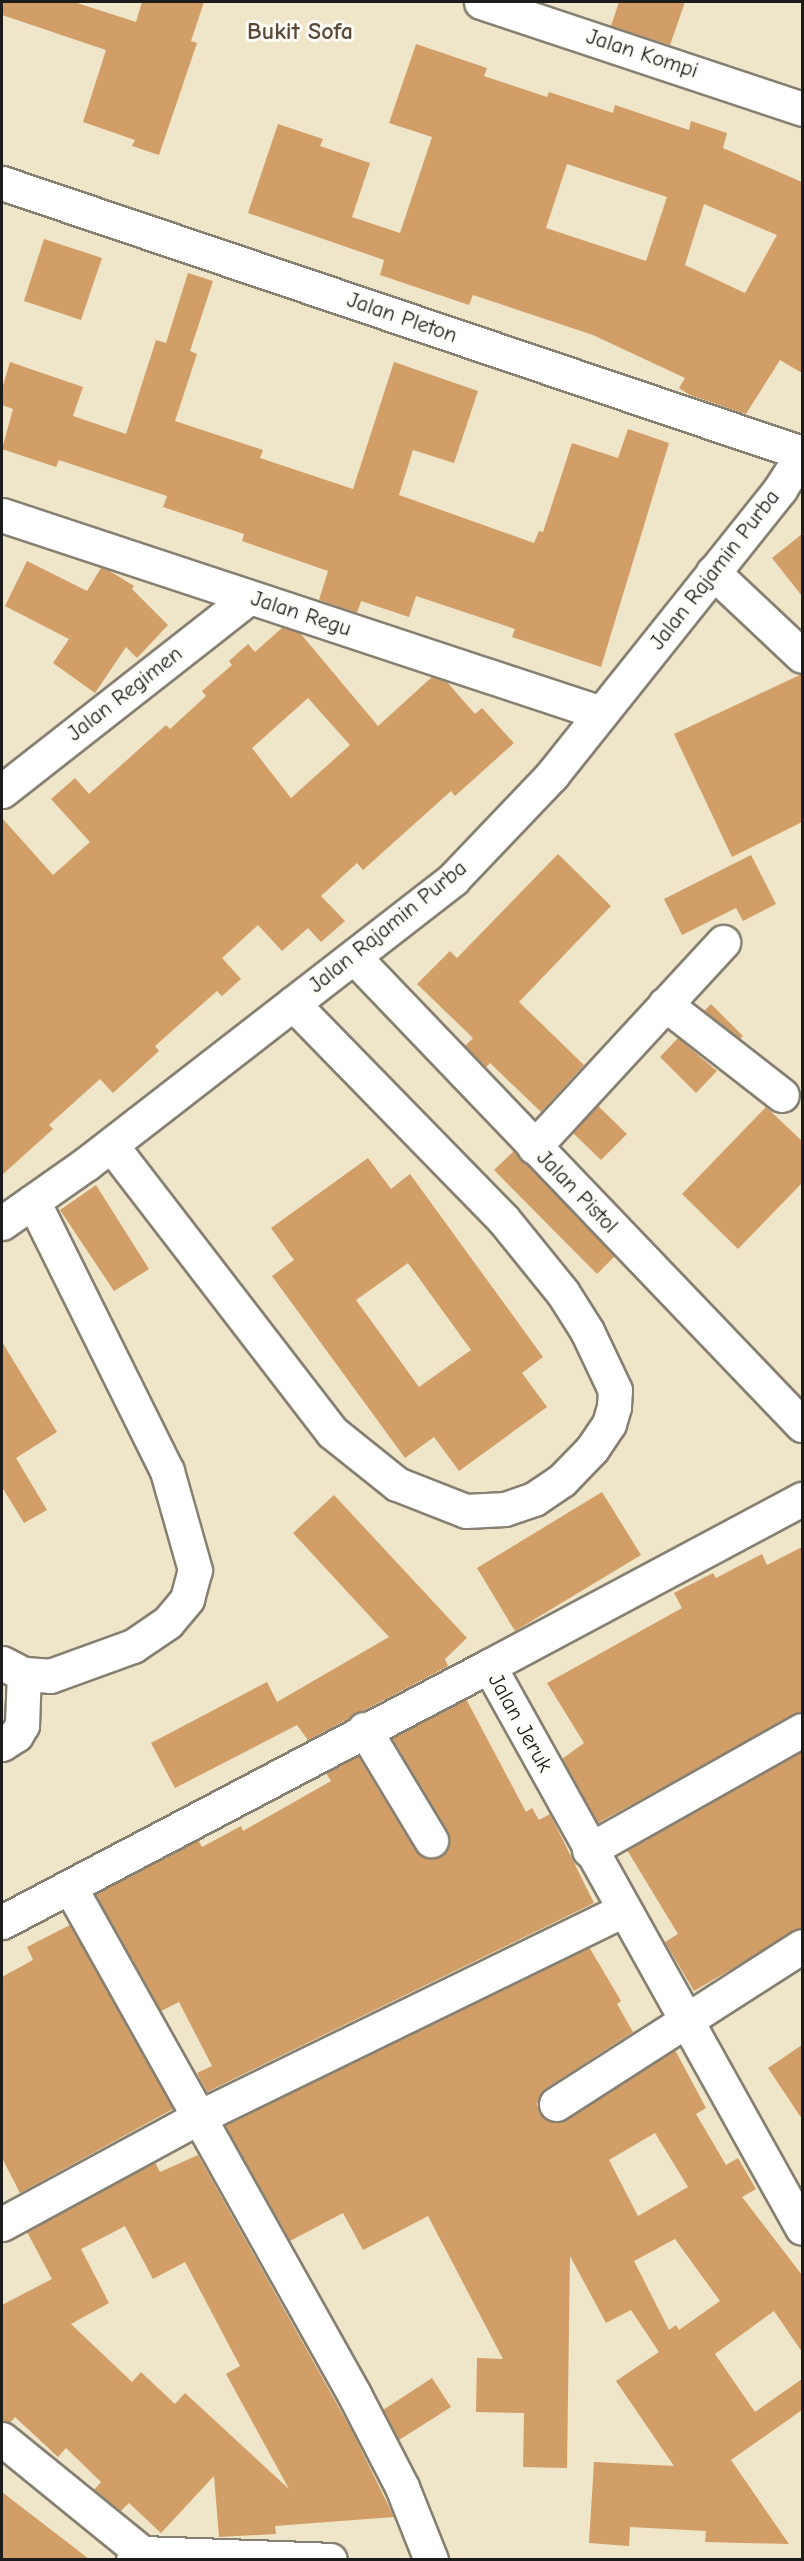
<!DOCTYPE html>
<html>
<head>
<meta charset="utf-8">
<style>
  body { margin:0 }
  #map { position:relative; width:804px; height:2561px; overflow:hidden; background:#efe5c8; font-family:"Comic Neue",sans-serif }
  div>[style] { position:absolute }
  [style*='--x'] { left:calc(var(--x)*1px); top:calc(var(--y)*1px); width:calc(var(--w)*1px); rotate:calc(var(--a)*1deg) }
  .building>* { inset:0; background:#d29e68 }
  .roads { filter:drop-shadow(2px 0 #868072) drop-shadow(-2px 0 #868072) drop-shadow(0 2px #868072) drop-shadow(0 -2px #868072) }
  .minor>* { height:33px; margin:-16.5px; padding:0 16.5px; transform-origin:16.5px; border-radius:16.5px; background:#fff }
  span { translate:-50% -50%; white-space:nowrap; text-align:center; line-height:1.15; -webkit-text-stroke:6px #fdfcf7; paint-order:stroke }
  .street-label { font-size:22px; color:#1c1c1c }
  .neighbourhood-label { font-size:24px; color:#5c4a37; font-weight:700 }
  .frame { position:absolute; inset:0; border:3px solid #1c1c1c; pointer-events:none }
</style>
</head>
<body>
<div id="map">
  <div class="building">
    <div style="clip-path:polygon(2px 2px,74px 2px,136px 22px,142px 2px,204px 2px,191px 41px,197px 43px,159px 155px,132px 146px,135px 140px,83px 122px,106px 50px,2px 15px)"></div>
    <div style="clip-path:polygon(619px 2px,685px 2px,670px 45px,611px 26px)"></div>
    <div style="clip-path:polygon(evenodd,416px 44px,487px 68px,484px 76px,547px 97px,549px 92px,613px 113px,615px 105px,689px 130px,691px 121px,727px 133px,723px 148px,802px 182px,802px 373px,780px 360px,746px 414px,690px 395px,679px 388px,685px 378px,593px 335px,473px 295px,469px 305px,380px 275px,384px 260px,248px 213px,278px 124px,323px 139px,320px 146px,370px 163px,352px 217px,400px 233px,432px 137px,389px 123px,416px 44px,567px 164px,667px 197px,646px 261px,546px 228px,567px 164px,416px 44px,704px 204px,777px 235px,745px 293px,685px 265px,704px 204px)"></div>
    <div style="clip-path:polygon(44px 239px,102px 258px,81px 320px,24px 301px)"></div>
    <div style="clip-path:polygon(188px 273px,213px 281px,190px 351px,197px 354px,175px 421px,263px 450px,260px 458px,353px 489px,394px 362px,478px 391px,454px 463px,413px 450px,399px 495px,534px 543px,539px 531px,543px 532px,572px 443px,618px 458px,628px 429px,669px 443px,601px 667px,512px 637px,515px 629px,416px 596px,409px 617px,361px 601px,357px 613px,319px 600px,328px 571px,242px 541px,244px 534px,163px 507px,167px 496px,59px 460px,56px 467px,2px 449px,13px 409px,2px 405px,2px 389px,10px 362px,83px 387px,73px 416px,126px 434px,156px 340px,166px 343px)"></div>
    <div style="clip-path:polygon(802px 534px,802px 596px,772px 558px)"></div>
    <div style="clip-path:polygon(27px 561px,87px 591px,101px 568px,108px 570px,134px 586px,132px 589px,168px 625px,137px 658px,126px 647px,95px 693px,53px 663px,69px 639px,5px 606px)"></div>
    <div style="clip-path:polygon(evenodd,283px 627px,300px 633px,378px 726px,432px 677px,447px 682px,475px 714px,482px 708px,514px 743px,455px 796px,451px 791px,363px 870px,357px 863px,321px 896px,345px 921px,321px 942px,308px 928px,282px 951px,258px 925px,222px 958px,241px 979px,222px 996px,217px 991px,155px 1046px,159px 1051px,113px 1093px,100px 1079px,49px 1125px,53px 1129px,2px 1175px,2px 818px,53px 875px,90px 842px,51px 799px,75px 778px,89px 794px,166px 725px,170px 729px,206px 696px,202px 691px,232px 665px,229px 661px,248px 644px,255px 652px,283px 627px,308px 698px,350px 745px,291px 798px,252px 748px,308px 698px)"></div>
    <div style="clip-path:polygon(802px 674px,802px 822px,732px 857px,674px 734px)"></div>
    <div style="clip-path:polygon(558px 854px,611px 906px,519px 1002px,584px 1065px,541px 1112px,490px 1063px,486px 1067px,465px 1046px,473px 1038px,417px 984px,450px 951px,457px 958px)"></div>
    <div style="clip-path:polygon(751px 855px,776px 904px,743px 921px,736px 908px,682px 935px,664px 899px)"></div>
    <div style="clip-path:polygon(711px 1004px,743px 1036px,740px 1039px,704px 1011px)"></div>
    <div style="clip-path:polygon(678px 1038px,717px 1071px,696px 1093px,660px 1057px)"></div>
    <div style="clip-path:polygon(598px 1106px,627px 1134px,601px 1160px,573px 1133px)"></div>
    <div style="clip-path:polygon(766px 1107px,802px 1141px,802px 1183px,738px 1249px,682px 1194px)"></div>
    <div style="clip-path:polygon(514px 1151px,615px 1256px,597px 1274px,494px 1170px)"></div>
    <div style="clip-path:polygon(evenodd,368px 1158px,391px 1189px,410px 1174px,543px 1357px,522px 1373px,547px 1407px,459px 1471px,434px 1437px,405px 1458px,272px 1276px,294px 1260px,271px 1228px,368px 1158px,408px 1263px,471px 1350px,419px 1387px,356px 1300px,408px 1263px)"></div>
    <div style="clip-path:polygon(96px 1185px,149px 1269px,114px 1291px,60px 1210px)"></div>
    <div style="clip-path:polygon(2px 1342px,57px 1432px,16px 1458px,47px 1510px,24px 1523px,2px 1487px)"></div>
    <div style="clip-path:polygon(602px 1492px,641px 1555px,515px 1631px,477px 1568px)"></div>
    <div style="clip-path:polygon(334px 1495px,467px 1638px,445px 1659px,448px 1666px,308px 1740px,297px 1725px,175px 1788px,151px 1743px,267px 1682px,277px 1702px,389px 1637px,293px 1533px)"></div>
    <div style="clip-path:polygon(802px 1547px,802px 1711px,598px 1823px,562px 1759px,584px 1743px,547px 1683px,682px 1608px,674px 1593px,713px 1573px,716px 1578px,762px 1554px,767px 1565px)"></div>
    <div style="clip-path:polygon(466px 1699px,526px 1812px,532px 1808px,539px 1820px,550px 1814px,594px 1903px,207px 2092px,197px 2073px,212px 2066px,179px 2002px,161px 2011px,95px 1894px,198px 1840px,202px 1847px,241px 1826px,243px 1831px,331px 1781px,326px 1773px,358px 1756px,415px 1850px,422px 1857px,440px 1856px,448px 1849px,447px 1831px,392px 1738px)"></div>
    <div style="clip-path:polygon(802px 1751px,802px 1928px,694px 1991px,665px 1942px,678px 1934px,627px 1850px)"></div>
    <div style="clip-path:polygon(70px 1925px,173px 2109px,20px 2193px,2px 2158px,2px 1977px,33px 1960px,27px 1947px)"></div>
    <div style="clip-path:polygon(evenodd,589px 1947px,621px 2001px,617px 2004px,633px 2032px,545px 2089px,537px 2104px,540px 2114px,548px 2121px,566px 2120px,675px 2050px,706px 2108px,696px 2114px,726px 2165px,738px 2158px,756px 2189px,742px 2197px,802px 2275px,802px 2352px,774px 2311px,715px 2354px,755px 2412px,802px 2379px,802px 2410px,731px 2460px,789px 2544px,705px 2542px,706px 2531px,630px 2527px,629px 2546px,589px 2543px,594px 2462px,674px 2466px,616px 2381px,659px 2352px,631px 2310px,606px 2323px,570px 2256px,567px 2468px,523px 2467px,524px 2413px,476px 2412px,477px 2358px,503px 2359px,428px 2216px,363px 2250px,343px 2213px,290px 2241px,225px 2125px,589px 1947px,655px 2133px,688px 2187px,638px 2216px,609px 2160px,655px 2133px,589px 1947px,675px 2239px,720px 2301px,679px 2330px,676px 2325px,669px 2330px,634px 2261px,675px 2239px)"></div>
    <div style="clip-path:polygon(802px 2045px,802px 2119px,768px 2068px)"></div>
    <div style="clip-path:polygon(evenodd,198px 2155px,352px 2431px,394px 2517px,275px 2526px,276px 2534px,219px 2537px,214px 2476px,161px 2533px,129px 2503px,121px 2511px,94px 2490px,101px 2482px,66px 2448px,58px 2457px,15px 2417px,10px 2423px,2px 2421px,2px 2305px,52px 2279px,27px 2232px,155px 2162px,160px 2172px,198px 2155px,125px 2226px,153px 2279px,185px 2262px,240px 2366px,226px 2374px,289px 2489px,185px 2393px,175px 2404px,141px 2372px,132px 2382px,71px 2324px,109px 2303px,81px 2249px,125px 2226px)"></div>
    <div style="clip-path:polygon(432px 2378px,451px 2407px,399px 2440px,383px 2410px)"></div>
    <div style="clip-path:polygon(2px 2492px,89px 2559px,2px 2559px)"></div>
  </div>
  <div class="roads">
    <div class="minor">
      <div style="--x:481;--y:2;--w:338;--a:18.4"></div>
      <div style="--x:2;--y:183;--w:844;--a:18.65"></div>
      <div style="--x:2;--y:515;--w:631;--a:18.29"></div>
      <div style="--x:713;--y:572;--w:122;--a:43.3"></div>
      <div style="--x:2;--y:791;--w:314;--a:-38.1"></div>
      <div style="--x:354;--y:957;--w:648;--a:46.25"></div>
      <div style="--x:665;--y:1004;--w:148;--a:37.9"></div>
      <div style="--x:111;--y:1145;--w:362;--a:52.4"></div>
      <div style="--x:332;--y:1432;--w:83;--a:38.7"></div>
      <div style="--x:397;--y:1484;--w:74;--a:21.4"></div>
      <div style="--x:466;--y:1511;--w:39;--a:-3"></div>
      <div style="--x:505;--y:1509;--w:31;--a:-19"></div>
      <div style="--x:534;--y:1499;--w:34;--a:-34"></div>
      <div style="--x:562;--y:1480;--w:43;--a:-45.9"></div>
      <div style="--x:592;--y:1449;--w:30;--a:-56"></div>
      <div style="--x:609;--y:1424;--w:18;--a:-74"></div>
      <div style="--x:614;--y:1407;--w:17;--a:-87"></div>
      <div style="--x:615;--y:1390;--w:65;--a:-115.4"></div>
      <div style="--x:587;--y:1331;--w:45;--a:-122.3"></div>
      <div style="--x:563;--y:1293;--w:95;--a:-129"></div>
      <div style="--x:503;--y:1219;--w:301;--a:-134.3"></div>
      <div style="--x:534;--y:1147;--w:279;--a:-47.3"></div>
      <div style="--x:2;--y:1223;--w:103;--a:-35.1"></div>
      <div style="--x:86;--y:1164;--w:465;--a:-37.8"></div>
      <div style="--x:453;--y:879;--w:144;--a:-46.4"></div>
      <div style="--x:552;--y:775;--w:366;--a:-51.4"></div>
      <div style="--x:780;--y:489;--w:40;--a:-57.1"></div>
      <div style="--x:2;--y:1663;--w:25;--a:27"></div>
      <div style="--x:24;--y:1674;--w:26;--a:4"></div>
      <div style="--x:50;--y:1676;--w:88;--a:-19.9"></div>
      <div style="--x:133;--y:1646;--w:42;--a:-34.4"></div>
      <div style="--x:168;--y:1622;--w:30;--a:-50"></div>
      <div style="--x:187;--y:1599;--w:30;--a:-75"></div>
      <div style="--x:195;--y:1570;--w:103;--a:-105.8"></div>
      <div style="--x:167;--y:1471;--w:301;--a:-116.4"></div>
      <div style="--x:489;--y:1666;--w:355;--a:-28.1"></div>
      <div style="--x:364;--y:1729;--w:130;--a:58.9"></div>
      <div style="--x:2;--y:1744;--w:17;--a:-33"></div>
      <div style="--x:16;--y:1735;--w:12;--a:-59"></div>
      <div style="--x:22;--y:1725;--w:51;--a:-87.8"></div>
      <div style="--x:589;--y:1850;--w:244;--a:-29.4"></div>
      <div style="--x:71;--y:1889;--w:579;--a:60.73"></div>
      <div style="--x:354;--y:2394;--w:105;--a:62.7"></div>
      <div style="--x:402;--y:2487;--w:79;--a:68.3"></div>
      <div style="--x:2;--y:1922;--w:550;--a:-27.73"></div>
      <div style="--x:489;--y:1666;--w:643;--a:60.88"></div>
      <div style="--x:556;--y:2104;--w:292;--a:-32.7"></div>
      <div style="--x:2;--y:2224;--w:222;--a:-28.5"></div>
      <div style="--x:197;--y:2118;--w:474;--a:-26"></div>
      <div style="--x:2;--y:2439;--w:192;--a:39.1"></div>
      <div style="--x:133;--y:2560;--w:12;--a:-35"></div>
      <div style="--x:143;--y:2553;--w:187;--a:2.1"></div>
    </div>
  </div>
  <div class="street-label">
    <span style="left:642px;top:54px;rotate:18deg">Jalan Kompi</span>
    <span style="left:402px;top:318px;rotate:19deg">Jalan Pleton</span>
    <span style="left:715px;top:570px;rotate:-52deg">Jalan Rajamin Purba</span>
    <span style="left:301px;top:614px;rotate:18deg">Jalan Regu</span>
    <span style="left:125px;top:694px;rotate:-38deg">Jalan Regimen</span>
    <span style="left:388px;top:927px;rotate:-39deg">Jalan Rajamin Purba</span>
    <span style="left:577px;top:1192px;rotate:46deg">Jalan Pistol</span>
    <span style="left:520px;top:1723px;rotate:61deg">Jalan Jeruk</span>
  </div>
  <div class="neighbourhood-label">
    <span style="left:300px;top:32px">Bukit Sofa</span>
  </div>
  <div class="frame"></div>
</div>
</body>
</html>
